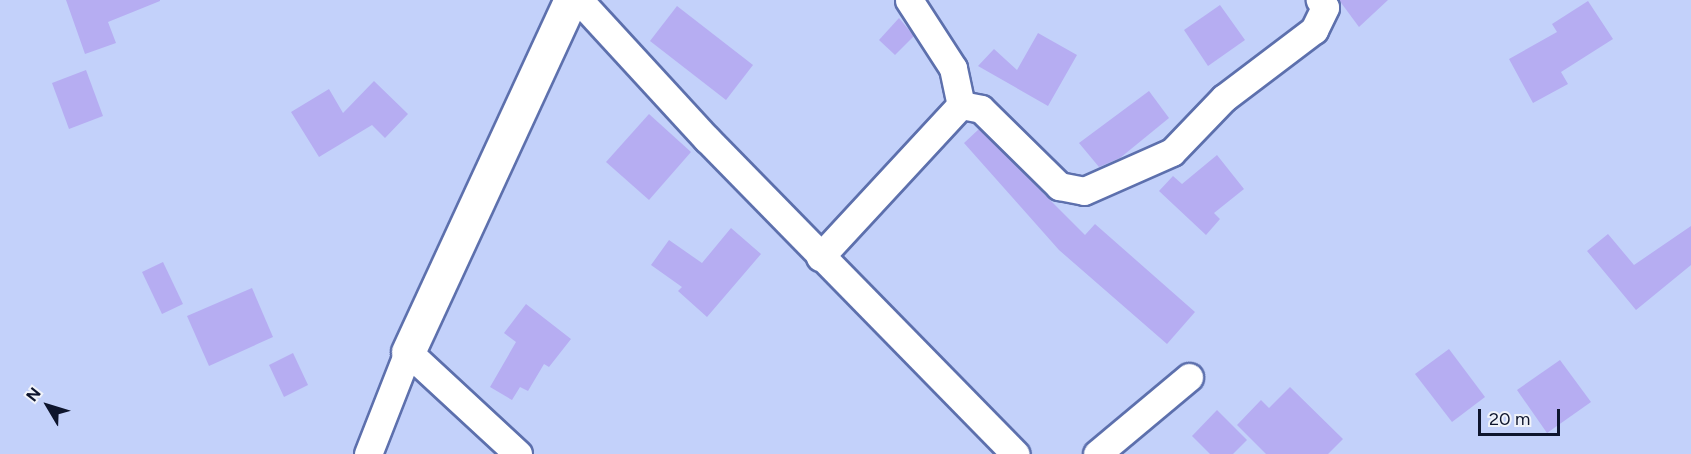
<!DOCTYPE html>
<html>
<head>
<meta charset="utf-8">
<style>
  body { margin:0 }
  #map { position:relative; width:1691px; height:454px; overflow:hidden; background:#c3d1fa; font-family:Figtree,sans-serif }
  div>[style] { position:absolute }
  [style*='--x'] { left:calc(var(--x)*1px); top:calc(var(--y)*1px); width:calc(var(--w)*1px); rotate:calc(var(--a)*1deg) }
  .building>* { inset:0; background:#b6adf2 }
  .roads { filter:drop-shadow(2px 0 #5d70ad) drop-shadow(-2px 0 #5d70ad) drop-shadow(0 2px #5d70ad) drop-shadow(0 -2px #5d70ad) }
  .street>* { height:27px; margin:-13.5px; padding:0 13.5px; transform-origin:13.5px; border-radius:13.5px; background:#fff }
  .secondary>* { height:33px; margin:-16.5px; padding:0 16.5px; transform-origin:16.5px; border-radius:16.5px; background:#fff }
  span { translate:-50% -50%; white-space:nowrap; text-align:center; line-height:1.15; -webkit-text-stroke:4.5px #f0f3fa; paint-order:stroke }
  .north { position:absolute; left:18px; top:376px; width:60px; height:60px; -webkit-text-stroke:4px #f0f3fa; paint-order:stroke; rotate:308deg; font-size:16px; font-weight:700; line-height:24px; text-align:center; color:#0e152d }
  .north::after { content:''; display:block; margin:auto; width:21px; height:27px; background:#0e152d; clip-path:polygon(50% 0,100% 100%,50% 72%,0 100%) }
  .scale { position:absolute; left:1478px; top:409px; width:82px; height:27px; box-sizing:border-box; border:3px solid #0e152d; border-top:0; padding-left:8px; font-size:18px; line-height:21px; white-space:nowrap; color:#0e152d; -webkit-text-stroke:4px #f0f3fa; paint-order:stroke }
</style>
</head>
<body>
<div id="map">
  <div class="building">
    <div style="clip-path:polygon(66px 0,160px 0,160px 1px,108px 22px,116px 43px,85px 54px)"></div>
    <div style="clip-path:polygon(1339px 0,1388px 0,1359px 27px)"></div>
    <div style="clip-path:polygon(1588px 1px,1613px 39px,1561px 72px,1568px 84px,1533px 103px,1509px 59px,1557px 32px,1552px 24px)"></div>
    <div style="clip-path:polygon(1220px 5px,1245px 40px,1208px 66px,1184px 30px)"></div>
    <div style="clip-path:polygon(677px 6px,753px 65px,726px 100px,650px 41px)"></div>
    <div style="clip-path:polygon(899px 18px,914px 36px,895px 55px,879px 40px)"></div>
    <div style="clip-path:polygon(1038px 33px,1077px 55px,1048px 106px,978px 66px,994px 49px,1017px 70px)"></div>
    <div style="clip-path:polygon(86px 70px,103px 116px,69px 129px,52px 83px)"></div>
    <div style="clip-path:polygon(374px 81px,408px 114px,385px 138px,372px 125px,319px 157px,291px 112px,329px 89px,343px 113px)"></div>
    <div style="clip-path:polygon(1149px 91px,1169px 118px,1120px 158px,1099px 167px,1079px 143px)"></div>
    <div style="clip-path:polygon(649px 114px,691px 152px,649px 200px,606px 162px)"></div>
    <div style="clip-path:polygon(979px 129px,1085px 235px,1095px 224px,1195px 312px,1167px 344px,1059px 250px,964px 143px)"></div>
    <div style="clip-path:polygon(1217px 155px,1244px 189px,1214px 213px,1220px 219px,1206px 235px,1159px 191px,1173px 176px,1182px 184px)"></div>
    <div style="clip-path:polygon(1691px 226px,1691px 265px,1636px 310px,1587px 251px,1608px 234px,1634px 265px)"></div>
    <div style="clip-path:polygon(731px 228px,761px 254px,707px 317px,678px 291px,682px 287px,651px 265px,669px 240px,702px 263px)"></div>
    <div style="clip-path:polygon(163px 262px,183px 304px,162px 314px,142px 272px)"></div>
    <div style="clip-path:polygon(252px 288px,273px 337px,209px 366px,187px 316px)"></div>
    <div style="clip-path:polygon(526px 304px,571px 339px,549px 367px,544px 364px,528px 391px,520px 387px,512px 400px,490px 387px,516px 342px,504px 333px)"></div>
    <div style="clip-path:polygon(1449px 349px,1485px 397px,1452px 422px,1415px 374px)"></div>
    <div style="clip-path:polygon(293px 353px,308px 385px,284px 397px,269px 365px)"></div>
    <div style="clip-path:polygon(1560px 360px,1591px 402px,1547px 433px,1517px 390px)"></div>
    <div style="clip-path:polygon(1290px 387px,1343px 439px,1328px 454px,1266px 454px,1237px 425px,1261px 400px,1269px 408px)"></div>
    <div style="clip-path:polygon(1217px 410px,1247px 440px,1233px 454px,1210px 454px,1192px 436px)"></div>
  </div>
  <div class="roads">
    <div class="street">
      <div style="--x:579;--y:0;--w:189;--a:47.4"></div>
      <div style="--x:707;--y:139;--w:441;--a:45.6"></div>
      <div style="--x:909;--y:0;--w:81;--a:57.1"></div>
      <div style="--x:953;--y:68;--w:38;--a:78"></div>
      <div style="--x:820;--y:257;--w:207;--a:-47.2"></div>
      <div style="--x:961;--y:105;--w:20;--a:11"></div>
      <div style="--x:981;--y:109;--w:110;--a:44.6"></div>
      <div style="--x:1059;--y:186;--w:25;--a:11"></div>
      <div style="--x:1084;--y:191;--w:96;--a:-23.9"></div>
      <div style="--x:1172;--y:152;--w:75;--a:-46.1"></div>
      <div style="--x:1224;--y:98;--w:113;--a:-37.1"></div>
      <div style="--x:1314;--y:30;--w:25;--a:-64"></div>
      <div style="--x:1325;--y:7;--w:9;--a:-126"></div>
      <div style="--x:368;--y:454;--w:110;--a:-68.6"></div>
      <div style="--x:408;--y:352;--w:150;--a:42.8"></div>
      <div style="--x:1097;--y:454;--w:120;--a:-39.9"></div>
    </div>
    <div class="secondary">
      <div style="--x:408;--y:352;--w:388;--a:-65.2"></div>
    </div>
  </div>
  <div class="north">N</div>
  <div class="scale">20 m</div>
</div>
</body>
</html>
